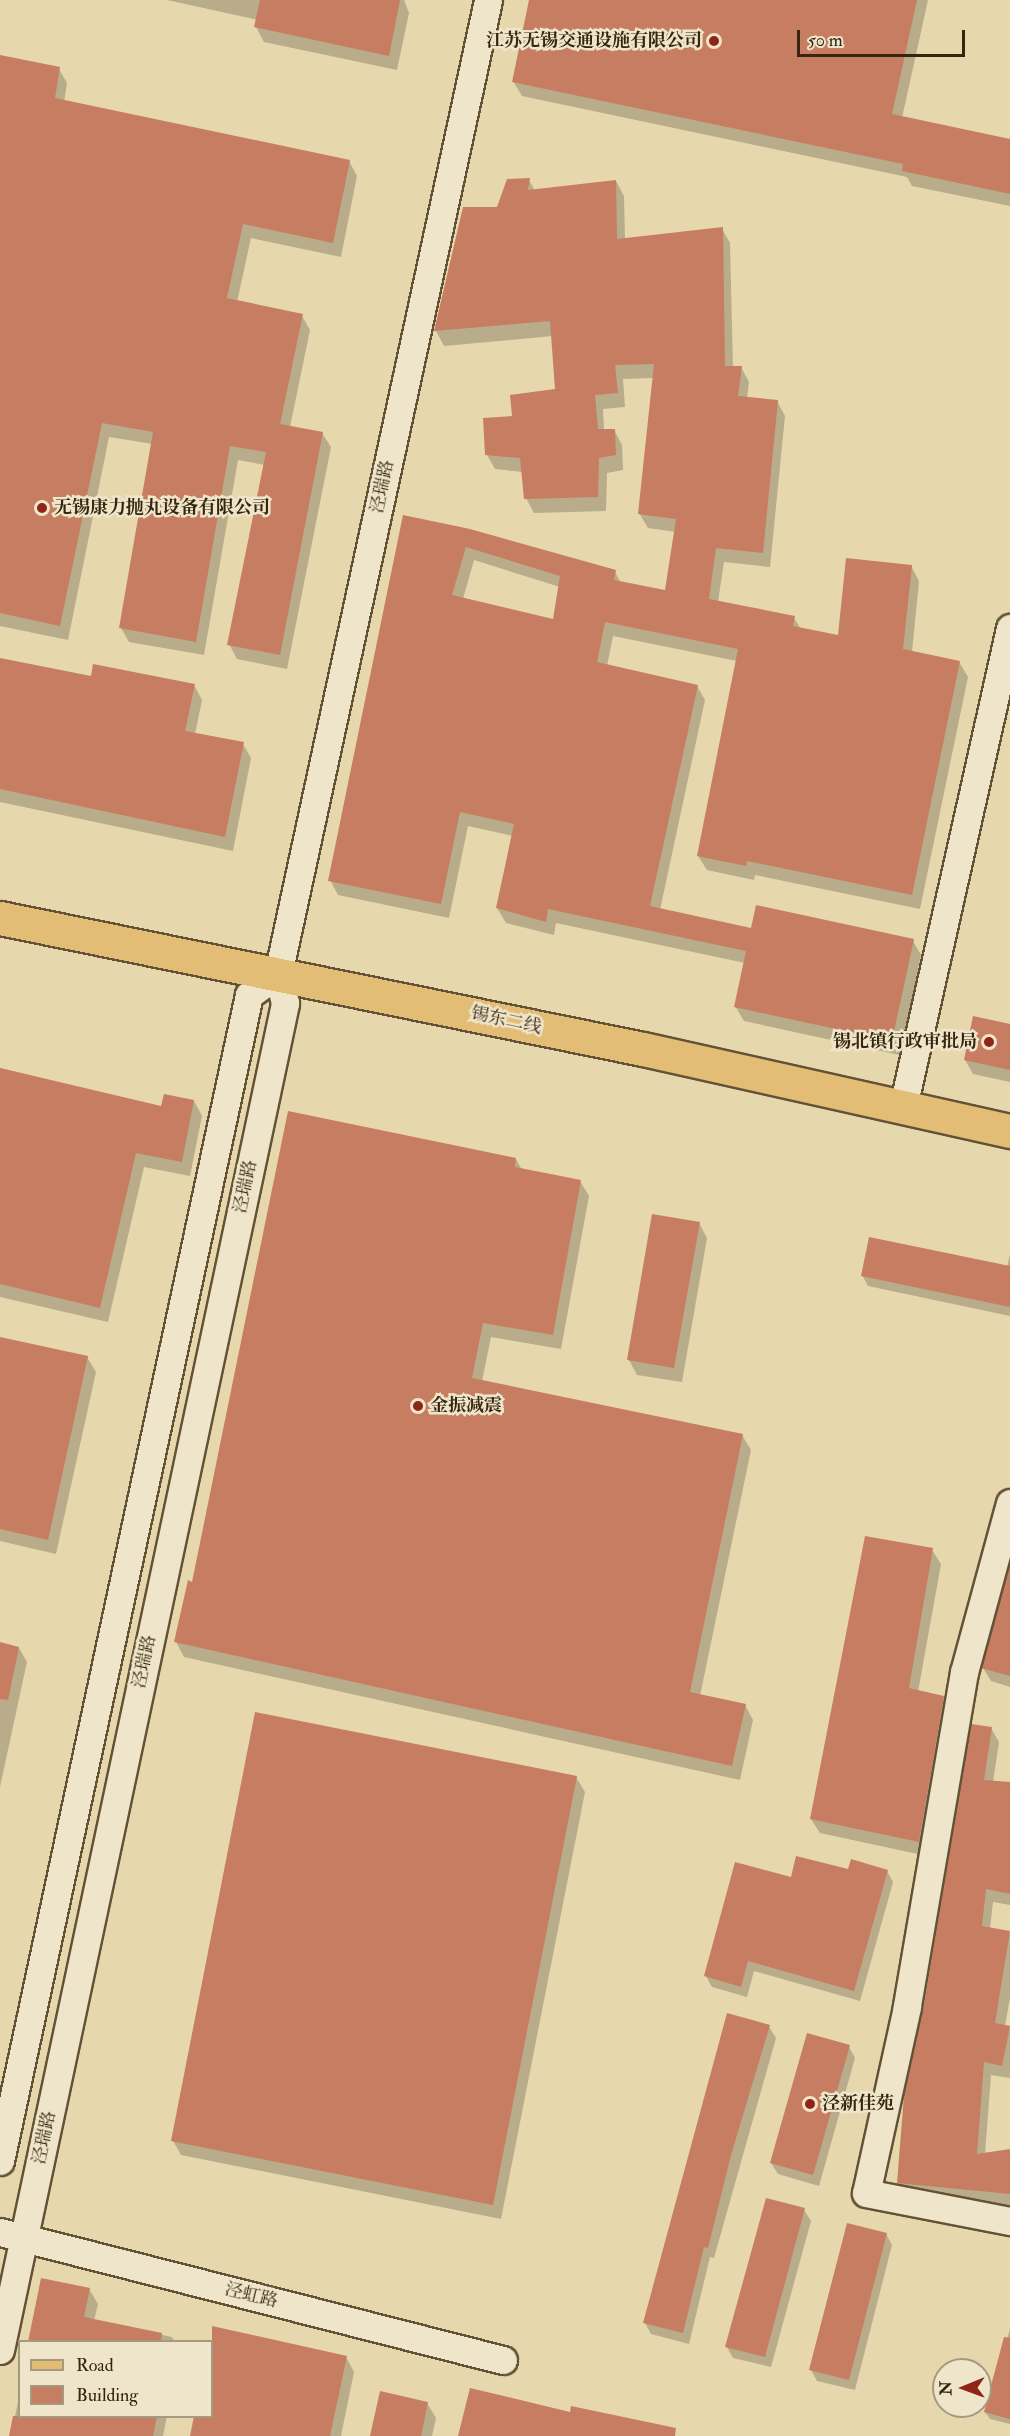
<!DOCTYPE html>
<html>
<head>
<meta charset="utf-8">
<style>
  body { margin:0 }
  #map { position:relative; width:1010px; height:2436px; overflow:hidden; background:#e6d7ad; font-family:"IM FELL Double Pica","Noto Serif SC",serif }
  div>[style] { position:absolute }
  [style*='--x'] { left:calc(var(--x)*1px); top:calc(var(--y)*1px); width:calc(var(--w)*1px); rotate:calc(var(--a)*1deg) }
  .shadow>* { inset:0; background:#0003 }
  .building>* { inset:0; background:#c67d62 }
  .roads { filter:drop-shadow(2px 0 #635236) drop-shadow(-2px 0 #635236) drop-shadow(0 2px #635236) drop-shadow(0 -2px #635236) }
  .minor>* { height:27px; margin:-13.5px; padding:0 13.5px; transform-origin:13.5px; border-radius:13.5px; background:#efe5ca }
  .major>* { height:33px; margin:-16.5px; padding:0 16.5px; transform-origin:16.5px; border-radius:16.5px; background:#e3bc76 }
  .dots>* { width:16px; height:16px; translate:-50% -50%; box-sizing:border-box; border:3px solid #efe5ca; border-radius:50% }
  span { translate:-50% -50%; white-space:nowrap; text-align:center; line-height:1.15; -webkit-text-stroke:5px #efe5ca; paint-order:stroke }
  .poi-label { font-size:18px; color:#37260f; font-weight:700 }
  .right { translate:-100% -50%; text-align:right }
  .left { translate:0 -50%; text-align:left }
  .street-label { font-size:18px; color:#37260f }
  .legend { position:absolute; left:18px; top:2340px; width:195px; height:78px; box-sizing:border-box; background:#efe5ca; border:2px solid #a5997f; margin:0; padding:8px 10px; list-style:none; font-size:18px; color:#37260f }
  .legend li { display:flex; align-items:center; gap:12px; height:30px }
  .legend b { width:30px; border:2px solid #a5997f }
  .north { position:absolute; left:932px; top:2358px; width:60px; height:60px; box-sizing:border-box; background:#efe5ca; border:2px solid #a5997f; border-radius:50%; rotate:269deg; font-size:16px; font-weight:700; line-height:24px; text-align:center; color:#37260f }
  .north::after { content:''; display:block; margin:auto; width:21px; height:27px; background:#8f2418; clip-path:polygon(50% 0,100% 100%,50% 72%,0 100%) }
  .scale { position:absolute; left:797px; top:30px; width:168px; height:27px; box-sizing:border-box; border:3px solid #37260f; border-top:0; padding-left:8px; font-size:18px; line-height:21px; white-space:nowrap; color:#37260f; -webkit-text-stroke:4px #efe5ca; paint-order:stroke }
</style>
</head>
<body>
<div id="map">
  <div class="shadow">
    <div style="clip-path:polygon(167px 0,404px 0,409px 13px,397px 70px,264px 42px,256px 27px,258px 20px)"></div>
    <div style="clip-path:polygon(530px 0,928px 0,902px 118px,1010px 141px,1010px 206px,912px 186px,907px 177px,522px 96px,513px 81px)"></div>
    <div style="clip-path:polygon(0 57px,59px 69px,67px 83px,64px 102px,349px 161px,357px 176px,341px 257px,251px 238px,237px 302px,302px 316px,310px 330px,290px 427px,322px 433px,331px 447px,287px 669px,237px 659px,229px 644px,265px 465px,238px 460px,204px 655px,129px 642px,121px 628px,153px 444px,109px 437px,68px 640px,0 626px)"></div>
    <div style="clip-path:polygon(evenodd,529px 180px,535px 191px,616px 181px,624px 196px,625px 240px,722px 229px,730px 243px,733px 368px,741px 367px,749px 382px,747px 398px,777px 401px,785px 416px,770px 567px,724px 562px,718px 602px,794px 618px,801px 629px,839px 637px,911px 566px,919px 581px,912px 652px,959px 662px,968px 677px,920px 909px,755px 875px,754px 880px,707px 870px,698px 856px,737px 661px,613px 636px,607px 666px,697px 686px,705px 700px,660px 910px,752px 930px,913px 941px,921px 955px,900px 1055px,744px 1021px,735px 1006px,745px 963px,556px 923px,554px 935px,506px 923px,497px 908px,513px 836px,468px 826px,449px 918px,338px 895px,330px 880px,404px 516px,615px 572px,621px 583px,666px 592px,676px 532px,648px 528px,639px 513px,654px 378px,623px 379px,625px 407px,603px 409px,604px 430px,614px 430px,622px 445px,623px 470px,607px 473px,606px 511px,534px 513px,526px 498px,523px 472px,495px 469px,487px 455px,513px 418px,557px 390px,553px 336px,444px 346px,436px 331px,464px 208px,498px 208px,529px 180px,474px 560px,560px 587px,554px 620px,463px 599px,474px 560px)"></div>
    <div style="clip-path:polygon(0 659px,92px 677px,194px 685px,202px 700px,195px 734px,243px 744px,251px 758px,233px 851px,0 802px)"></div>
    <div style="clip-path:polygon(1010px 1026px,1010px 1082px,973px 1074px,965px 1060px)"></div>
    <div style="clip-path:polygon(0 1068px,163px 1108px,194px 1101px,202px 1116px,190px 1176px,144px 1167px,108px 1322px,0 1297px)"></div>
    <div style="clip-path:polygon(516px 1159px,522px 1170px,580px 1181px,589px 1196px,561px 1349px,491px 1337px,482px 1381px,742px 1435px,751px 1450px,700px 1696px,745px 1705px,753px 1720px,740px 1780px,184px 1657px,176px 1642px,194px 1583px)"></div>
    <div style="clip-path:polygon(699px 1223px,707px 1238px,682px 1382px,637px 1375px,629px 1360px)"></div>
    <div style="clip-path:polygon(1010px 1254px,1010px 1316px,868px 1286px,862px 1275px,1007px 1267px)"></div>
    <div style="clip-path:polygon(0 1338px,87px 1357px,96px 1372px,56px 1554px,0 1541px)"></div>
    <div style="clip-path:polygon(932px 1550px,941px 1564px,918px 1692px,943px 1697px,951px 1712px,927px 1856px,820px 1833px,811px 1819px)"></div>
    <div style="clip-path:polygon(1010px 1572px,1010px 1687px,991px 1681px,983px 1668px)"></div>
    <div style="clip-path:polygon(0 1644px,19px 1648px,27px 1662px,0 1787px)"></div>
    <div style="clip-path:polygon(991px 1728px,999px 1742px,980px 1870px,1010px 1817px,1010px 1905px,993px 1902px,990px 1929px,1010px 1933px,1010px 1998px,1005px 2026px,1010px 2029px,1010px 2078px,991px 2075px,985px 2154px,1010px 2150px,1010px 2217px,1003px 2206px,906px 2196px,898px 2183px)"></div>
    <div style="clip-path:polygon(576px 1777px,585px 1792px,501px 2219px,181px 2155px,173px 2141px)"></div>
    <div style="clip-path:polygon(849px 1871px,887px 1871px,893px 1882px,860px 2001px,754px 1971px,747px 1997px,712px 1987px,706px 1976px,792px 1879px)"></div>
    <div style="clip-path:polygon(769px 2027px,776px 2038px,714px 2258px,710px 2257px,689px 2344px,651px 2334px,645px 2323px)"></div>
    <div style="clip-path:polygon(849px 2047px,855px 2058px,819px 2186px,778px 2174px,771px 2163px)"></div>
    <div style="clip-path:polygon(804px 2210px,811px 2221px,771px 2367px,733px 2358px,727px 2347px)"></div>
    <div style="clip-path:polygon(886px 2234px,892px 2245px,855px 2390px,817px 2381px,811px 2370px)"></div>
    <div style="clip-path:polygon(89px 2289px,98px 2304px,94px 2321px,172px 2337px,175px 2342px,30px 2342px)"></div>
    <div style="clip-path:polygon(214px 2328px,346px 2357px,354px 2372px,341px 2436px,191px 2436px,212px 2416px)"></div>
    <div style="clip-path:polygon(1010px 2329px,1010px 2424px,990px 2419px,985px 2412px)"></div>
    <div style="clip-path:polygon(20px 2392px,20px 2416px,167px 2416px,163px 2436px,11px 2436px)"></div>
    <div style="clip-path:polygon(427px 2403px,436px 2418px,432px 2436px,372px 2436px)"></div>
  </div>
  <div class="building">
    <div style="clip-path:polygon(260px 0,400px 0,389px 56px,254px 27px)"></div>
    <div style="clip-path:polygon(529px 0,917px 0,892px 114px,1010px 139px,1010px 194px,902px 171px,903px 164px,512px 82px)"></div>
    <div style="clip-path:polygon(0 55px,60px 67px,55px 98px,350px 160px,333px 243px,243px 224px,227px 298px,303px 314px,280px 424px,323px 432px,280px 655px,227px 645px,266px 452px,230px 446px,196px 642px,119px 628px,153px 432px,102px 423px,60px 626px,0 613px)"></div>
    <div style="clip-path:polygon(evenodd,530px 178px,528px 190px,616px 180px,617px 239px,723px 227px,725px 366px,742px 366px,738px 396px,778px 400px,763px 553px,716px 548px,709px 599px,795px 616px,793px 626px,838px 635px,846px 558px,912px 565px,903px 649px,960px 661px,912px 895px,747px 861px,746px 866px,697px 856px,738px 649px,605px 622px,597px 662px,698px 685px,650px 906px,751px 928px,756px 905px,914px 939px,892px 1041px,734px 1007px,746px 951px,548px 909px,546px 922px,496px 908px,514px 824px,460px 812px,441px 904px,328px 881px,403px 515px,470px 529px,616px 570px,614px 580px,665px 590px,676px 519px,638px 514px,654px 364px,615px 365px,618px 393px,595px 395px,598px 429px,615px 429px,616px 455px,599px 458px,598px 497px,524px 499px,520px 458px,485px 455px,483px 418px,512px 416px,510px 395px,555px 389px,550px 321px,434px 331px,463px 207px,497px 207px,507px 179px,530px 178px,466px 547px,560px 576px,553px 619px,452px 595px,466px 547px)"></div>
    <div style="clip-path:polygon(0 658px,91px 676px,93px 664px,195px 684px,185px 731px,244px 742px,225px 837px,0 789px)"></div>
    <div style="clip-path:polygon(973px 1016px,1010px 1024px,1010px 1070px,964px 1060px)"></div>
    <div style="clip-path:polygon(0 1068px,161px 1106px,164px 1094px,194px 1100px,182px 1162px,136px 1153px,100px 1308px,0 1284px)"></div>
    <div style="clip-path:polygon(288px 1111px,516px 1158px,515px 1167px,581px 1180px,553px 1335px,483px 1323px,472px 1378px,743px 1434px,690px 1692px,746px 1704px,732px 1766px,174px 1642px,188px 1580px,192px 1582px)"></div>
    <div style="clip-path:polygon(652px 1214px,700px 1222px,674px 1368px,627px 1360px)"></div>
    <div style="clip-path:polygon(869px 1237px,1010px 1266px,1010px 1307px,861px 1276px)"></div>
    <div style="clip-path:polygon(0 1337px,88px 1356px,48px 1540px,0 1529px)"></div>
    <div style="clip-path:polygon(865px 1536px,933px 1548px,909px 1688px,944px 1696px,919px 1842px,810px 1819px)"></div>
    <div style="clip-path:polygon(1010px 1563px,1010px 1676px,981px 1668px)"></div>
    <div style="clip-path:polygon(0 1642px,19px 1647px,8px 1700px,0 1699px)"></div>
    <div style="clip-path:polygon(255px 1712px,577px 1776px,493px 2205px,171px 2141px)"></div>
    <div style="clip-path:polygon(971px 1724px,992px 1727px,984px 1780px,1010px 1782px,1010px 1894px,986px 1889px,982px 1926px,1010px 1931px,995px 2023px,1010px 2026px,1002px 2066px,984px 2062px,977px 2154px,1010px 2149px,1010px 2194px,897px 2183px,904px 2095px,923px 2010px)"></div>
    <div style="clip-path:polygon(796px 1856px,848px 1869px,851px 1859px,888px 1870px,854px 1991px,748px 1961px,741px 1987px,704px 1976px,735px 1862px,791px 1877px)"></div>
    <div style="clip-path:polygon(727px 2013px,770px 2025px,731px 2155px,708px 2248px,704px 2247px,683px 2333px,643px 2323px)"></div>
    <div style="clip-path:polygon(807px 2033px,850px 2045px,813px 2175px,770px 2163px)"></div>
    <div style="clip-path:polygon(766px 2198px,805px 2208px,765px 2357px,725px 2347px)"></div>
    <div style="clip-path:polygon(847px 2223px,887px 2233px,849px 2380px,809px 2370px)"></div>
    <div style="clip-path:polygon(41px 2278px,90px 2288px,84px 2317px,162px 2333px,161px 2342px,28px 2342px)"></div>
    <div style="clip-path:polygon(212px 2326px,347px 2356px,330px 2436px,190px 2436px,194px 2416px,212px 2416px)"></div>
    <div style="clip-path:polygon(1004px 2337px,1010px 2338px,1010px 2419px,984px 2412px)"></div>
    <div style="clip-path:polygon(470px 2388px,570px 2412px,571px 2406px,676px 2428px,675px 2436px,458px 2436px)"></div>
    <div style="clip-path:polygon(380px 2391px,428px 2402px,421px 2436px,370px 2436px)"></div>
    <div style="clip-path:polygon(13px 2416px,157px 2416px,153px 2436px,9px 2436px)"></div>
  </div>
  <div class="roads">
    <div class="minor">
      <div style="--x:903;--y:1107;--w:491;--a:-77.4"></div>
      <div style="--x:1010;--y:1503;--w:175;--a:105.2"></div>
      <div style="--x:964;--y:1672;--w:340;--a:99.7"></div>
      <div style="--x:907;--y:2007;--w:190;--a:102.4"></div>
      <div style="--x:866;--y:2193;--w:147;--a:11"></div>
      <div style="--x:0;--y:2161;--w:1192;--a:-77.95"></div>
      <div style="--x:249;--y:995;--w:36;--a:-36"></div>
      <div style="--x:0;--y:2232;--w:519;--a:14.28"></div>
      <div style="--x:0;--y:2350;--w:1377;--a:-78.05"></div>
      <div style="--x:285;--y:1003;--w:30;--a:-104"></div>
      <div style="--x:278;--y:974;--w:996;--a:-77.83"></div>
    </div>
    <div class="major">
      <div style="--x:0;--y:918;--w:656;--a:11.52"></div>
      <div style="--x:643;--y:1049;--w:376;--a:12.6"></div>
    </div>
  </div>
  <div class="dots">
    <div style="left:714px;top:41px;background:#8f2418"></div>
    <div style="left:42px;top:508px;background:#8f2418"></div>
    <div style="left:989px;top:1042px;background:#8f2418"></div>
    <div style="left:418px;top:1406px;background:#8f2418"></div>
    <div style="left:810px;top:2104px;background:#8f2418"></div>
  </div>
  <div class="poi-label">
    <span class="right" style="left:702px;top:41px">江苏无锡交通设施有限公司</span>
    <span class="left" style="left:54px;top:508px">无锡康力抛丸设备有限公司</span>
    <span class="right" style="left:977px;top:1042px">锡北镇行政审批局</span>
    <span class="left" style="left:430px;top:1406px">金振减震</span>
    <span class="left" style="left:822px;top:2104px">泾新佳苑</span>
  </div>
  <div class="street-label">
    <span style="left:383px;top:487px;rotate:-78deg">泾瑞路</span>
    <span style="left:506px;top:1021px;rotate:12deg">锡东二线</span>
    <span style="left:246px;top:1187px;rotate:-78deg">泾瑞路</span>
    <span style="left:145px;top:1662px;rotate:-78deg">泾瑞路</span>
    <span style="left:45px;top:2138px;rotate:-78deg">泾瑞路</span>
    <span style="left:251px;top:2296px;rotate:14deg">泾虹路</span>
  </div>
  <ul class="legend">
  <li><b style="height:8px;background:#e3bc76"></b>Road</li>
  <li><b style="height:16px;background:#c67d62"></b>Building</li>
  </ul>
  <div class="north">N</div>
  <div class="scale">50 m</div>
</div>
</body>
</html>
